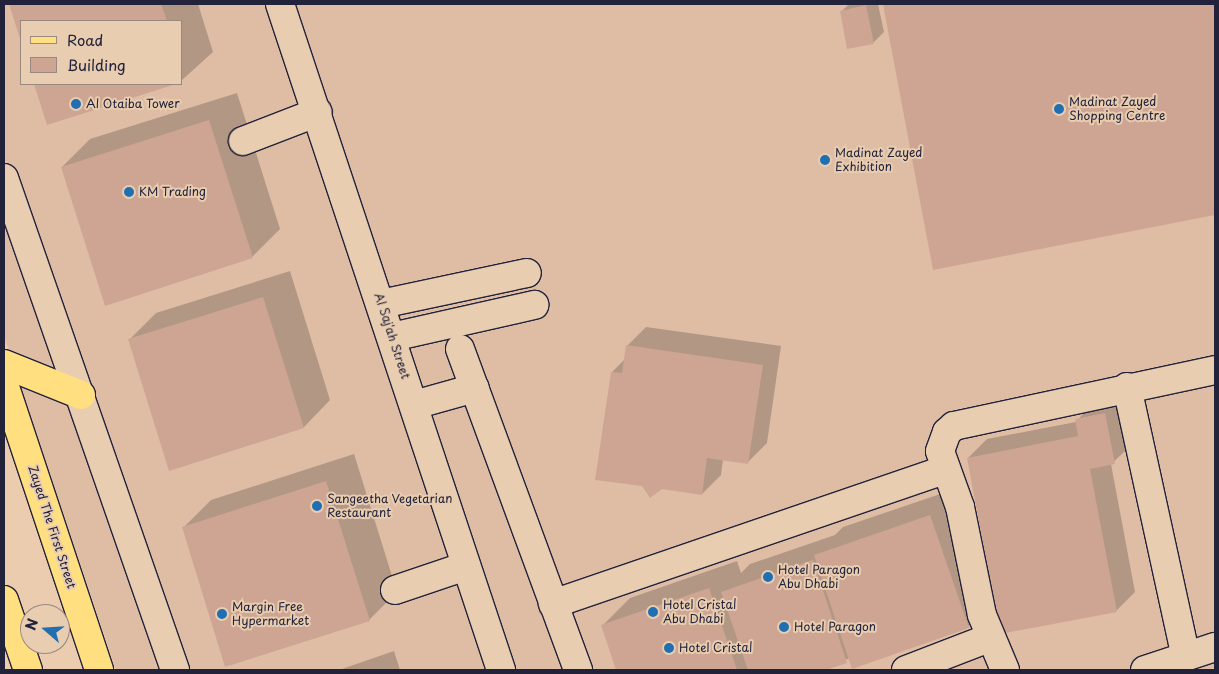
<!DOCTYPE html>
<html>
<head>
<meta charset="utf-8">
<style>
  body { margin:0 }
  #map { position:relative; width:1219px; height:674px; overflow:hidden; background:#ecccaf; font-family:"Playpen Sans",sans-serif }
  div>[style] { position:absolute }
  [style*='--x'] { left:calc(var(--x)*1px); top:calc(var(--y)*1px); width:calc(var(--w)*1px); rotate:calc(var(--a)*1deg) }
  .built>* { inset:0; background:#dfbda5 }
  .shadow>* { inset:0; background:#0003 }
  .building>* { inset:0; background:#cea593 }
  .roads { filter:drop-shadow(1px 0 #22223b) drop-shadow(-1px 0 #22223b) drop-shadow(0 1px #22223b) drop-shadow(0 -1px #22223b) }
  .minor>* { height:28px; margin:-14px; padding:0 14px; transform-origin:14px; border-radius:14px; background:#e9cdb0 }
  .major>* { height:28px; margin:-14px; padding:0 14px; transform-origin:14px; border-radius:14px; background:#ffdf80 }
  .dots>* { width:14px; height:14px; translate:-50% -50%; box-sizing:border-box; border:2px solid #e9cdb0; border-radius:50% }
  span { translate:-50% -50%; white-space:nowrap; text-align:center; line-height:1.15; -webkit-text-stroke:4px #e9cdb0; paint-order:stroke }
  .poi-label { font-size:12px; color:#22223b }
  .left { translate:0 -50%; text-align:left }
  .street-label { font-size:12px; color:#22223b }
  .frame { position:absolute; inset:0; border:5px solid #22223b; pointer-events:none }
  .legend { position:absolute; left:20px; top:20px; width:162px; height:65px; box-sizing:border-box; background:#e9cdb0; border:1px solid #998981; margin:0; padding:6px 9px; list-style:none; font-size:15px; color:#22223b }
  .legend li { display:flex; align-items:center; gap:10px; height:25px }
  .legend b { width:25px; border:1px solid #998981 }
  .north { position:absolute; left:20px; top:604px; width:50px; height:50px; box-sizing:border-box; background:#e9cdb0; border:1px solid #998981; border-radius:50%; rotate:289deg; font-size:14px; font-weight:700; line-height:20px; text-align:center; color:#22223b }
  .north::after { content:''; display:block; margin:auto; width:18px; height:22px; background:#1f6fb2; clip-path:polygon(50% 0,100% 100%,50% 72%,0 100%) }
</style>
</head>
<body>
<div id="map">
  <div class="built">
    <div style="clip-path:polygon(evenodd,4px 4px,1215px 4px,1215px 670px,116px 670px,4px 336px,4px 4px,21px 21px,181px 21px,181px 84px,21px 84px,21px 21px)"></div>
  </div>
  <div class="shadow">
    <div style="clip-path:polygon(10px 4px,198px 4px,213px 52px,181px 81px,181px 21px,21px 21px,21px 39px)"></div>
    <div style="clip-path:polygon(849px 4px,878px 4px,884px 32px,873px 43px,841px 12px)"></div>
    <div style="clip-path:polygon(884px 4px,1215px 4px,1215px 214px,934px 268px)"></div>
    <div style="clip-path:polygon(35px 84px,173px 84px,48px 124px)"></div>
    <div style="clip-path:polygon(237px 93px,280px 229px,252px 257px,62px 167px,90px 139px)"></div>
    <div style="clip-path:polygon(290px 271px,330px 400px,304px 427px,170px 470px,129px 340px,156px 313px)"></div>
    <div style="clip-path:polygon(646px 327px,781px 346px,767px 443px,748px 462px,723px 459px,721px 475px,702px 494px,612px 372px,625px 359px,627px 346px)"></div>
    <div style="clip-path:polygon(1124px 395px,1133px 444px,1111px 464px,1135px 592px,1116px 611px,995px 601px,968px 627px,850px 658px,822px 670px,617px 670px,602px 626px,630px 598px,737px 561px,741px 573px,750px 564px,835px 535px,843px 527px,958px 488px,991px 579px,968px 458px,987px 439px,1076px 422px,1095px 400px)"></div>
    <div style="clip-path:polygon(354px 454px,397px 592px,369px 620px,183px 528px,211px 500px)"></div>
    <div style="clip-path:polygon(394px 651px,400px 670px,339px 670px)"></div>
  </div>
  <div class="building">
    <div style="clip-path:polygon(9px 4px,161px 4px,167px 21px,21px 21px,21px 42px)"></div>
    <div style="clip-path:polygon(883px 4px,1215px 4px,1215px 215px,933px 270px)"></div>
    <div style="clip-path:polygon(866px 5px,874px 44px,847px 49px,840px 11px)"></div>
    <div style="clip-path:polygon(34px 84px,176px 84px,47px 125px)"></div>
    <div style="clip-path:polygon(209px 120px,253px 258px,105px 306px,61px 167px)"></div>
    <div style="clip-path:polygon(263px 297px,304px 428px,169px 471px,128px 339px)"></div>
    <div style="clip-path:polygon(626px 345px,763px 365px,748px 464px,707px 458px,702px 495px,662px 489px,650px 498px,642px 486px,595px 480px,611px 372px,622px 373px)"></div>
    <div style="clip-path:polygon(1105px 413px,1115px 464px,1090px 469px,1117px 612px,1000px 634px,967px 458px,1078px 436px,1075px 419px)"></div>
    <div style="clip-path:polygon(326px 481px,370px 621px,225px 667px,182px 527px)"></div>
    <div style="clip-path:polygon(930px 515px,969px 628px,852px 669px,814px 555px)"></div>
    <div style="clip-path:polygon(813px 560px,847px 663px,826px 670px,748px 670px,721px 592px)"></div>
    <div style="clip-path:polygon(709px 588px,737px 670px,616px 670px,601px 625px)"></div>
  </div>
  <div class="roads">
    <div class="minor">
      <div style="--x:280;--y:4;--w:702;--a:71.64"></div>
      <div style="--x:243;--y:141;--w:80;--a:-21.1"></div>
      <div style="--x:4;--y:178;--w:521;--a:70.83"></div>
      <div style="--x:381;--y:304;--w:149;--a:-12"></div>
      <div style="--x:392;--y:337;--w:146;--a:-12.7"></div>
      <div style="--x:460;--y:349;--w:342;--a:69.8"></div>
      <div style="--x:1127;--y:387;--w:276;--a:77.7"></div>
      <div style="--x:414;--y:405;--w:63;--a:-15.6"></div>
      <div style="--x:395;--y:590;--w:75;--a:-18.7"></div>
      <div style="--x:553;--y:604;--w:414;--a:-18.9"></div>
      <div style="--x:906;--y:670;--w:89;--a:-21.1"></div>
      <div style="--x:1005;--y:670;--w:60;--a:-112.7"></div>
      <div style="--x:982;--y:615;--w:110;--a:-101.5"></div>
      <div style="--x:960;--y:507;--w:59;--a:-109.7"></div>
      <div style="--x:940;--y:451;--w:20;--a:-70"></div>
      <div style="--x:947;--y:432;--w:9;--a:-41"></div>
      <div style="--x:954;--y:426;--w:267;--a:-12.1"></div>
      <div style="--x:1145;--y:670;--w:74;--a:-18.2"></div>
    </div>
    <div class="major">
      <div style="--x:4;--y:364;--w:83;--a:21.9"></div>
      <div style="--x:4;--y:384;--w:301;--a:71.6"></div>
      <div style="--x:4;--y:600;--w:74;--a:71.1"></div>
    </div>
  </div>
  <div class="dots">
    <div style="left:76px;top:104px;background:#1f6fb2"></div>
    <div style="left:1059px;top:109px;background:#1f6fb2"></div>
    <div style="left:825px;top:160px;background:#1f6fb2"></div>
    <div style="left:129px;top:192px;background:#1f6fb2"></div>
    <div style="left:317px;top:506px;background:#1f6fb2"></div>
    <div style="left:768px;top:577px;background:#1f6fb2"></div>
    <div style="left:653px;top:612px;background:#1f6fb2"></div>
    <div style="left:222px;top:614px;background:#1f6fb2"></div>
    <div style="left:784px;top:627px;background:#1f6fb2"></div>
    <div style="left:669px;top:648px;background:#1f6fb2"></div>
  </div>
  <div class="poi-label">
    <span class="left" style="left:1069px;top:109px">Madinat Zayed<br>Shopping Centre</span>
    <span class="left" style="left:86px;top:104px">Al Otaiba Tower</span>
    <span class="left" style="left:835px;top:160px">Madinat Zayed<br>Exhibition</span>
    <span class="left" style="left:139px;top:192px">KM Trading</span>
    <span class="left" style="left:327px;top:506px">Sangeetha Vegetarian<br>Restaurant</span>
    <span class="left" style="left:778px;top:577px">Hotel Paragon<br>Abu Dhabi</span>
    <span class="left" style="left:663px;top:612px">Hotel Cristal<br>Abu Dhabi</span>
    <span class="left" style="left:232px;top:614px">Margin Free<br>Hypermarket</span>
    <span class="left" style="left:794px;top:627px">Hotel Paragon</span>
    <span class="left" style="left:679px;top:648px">Hotel Cristal</span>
  </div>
  <div class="street-label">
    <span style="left:392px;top:336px;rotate:72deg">Al Saj'ah Street</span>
    <span style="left:52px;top:527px;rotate:72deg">Zayed The First Street</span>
  </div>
  <div class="frame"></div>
  <ul class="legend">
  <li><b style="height:6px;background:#ffdf80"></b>Road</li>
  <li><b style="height:14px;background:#cea593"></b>Building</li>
  </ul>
  <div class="north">N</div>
</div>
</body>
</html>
